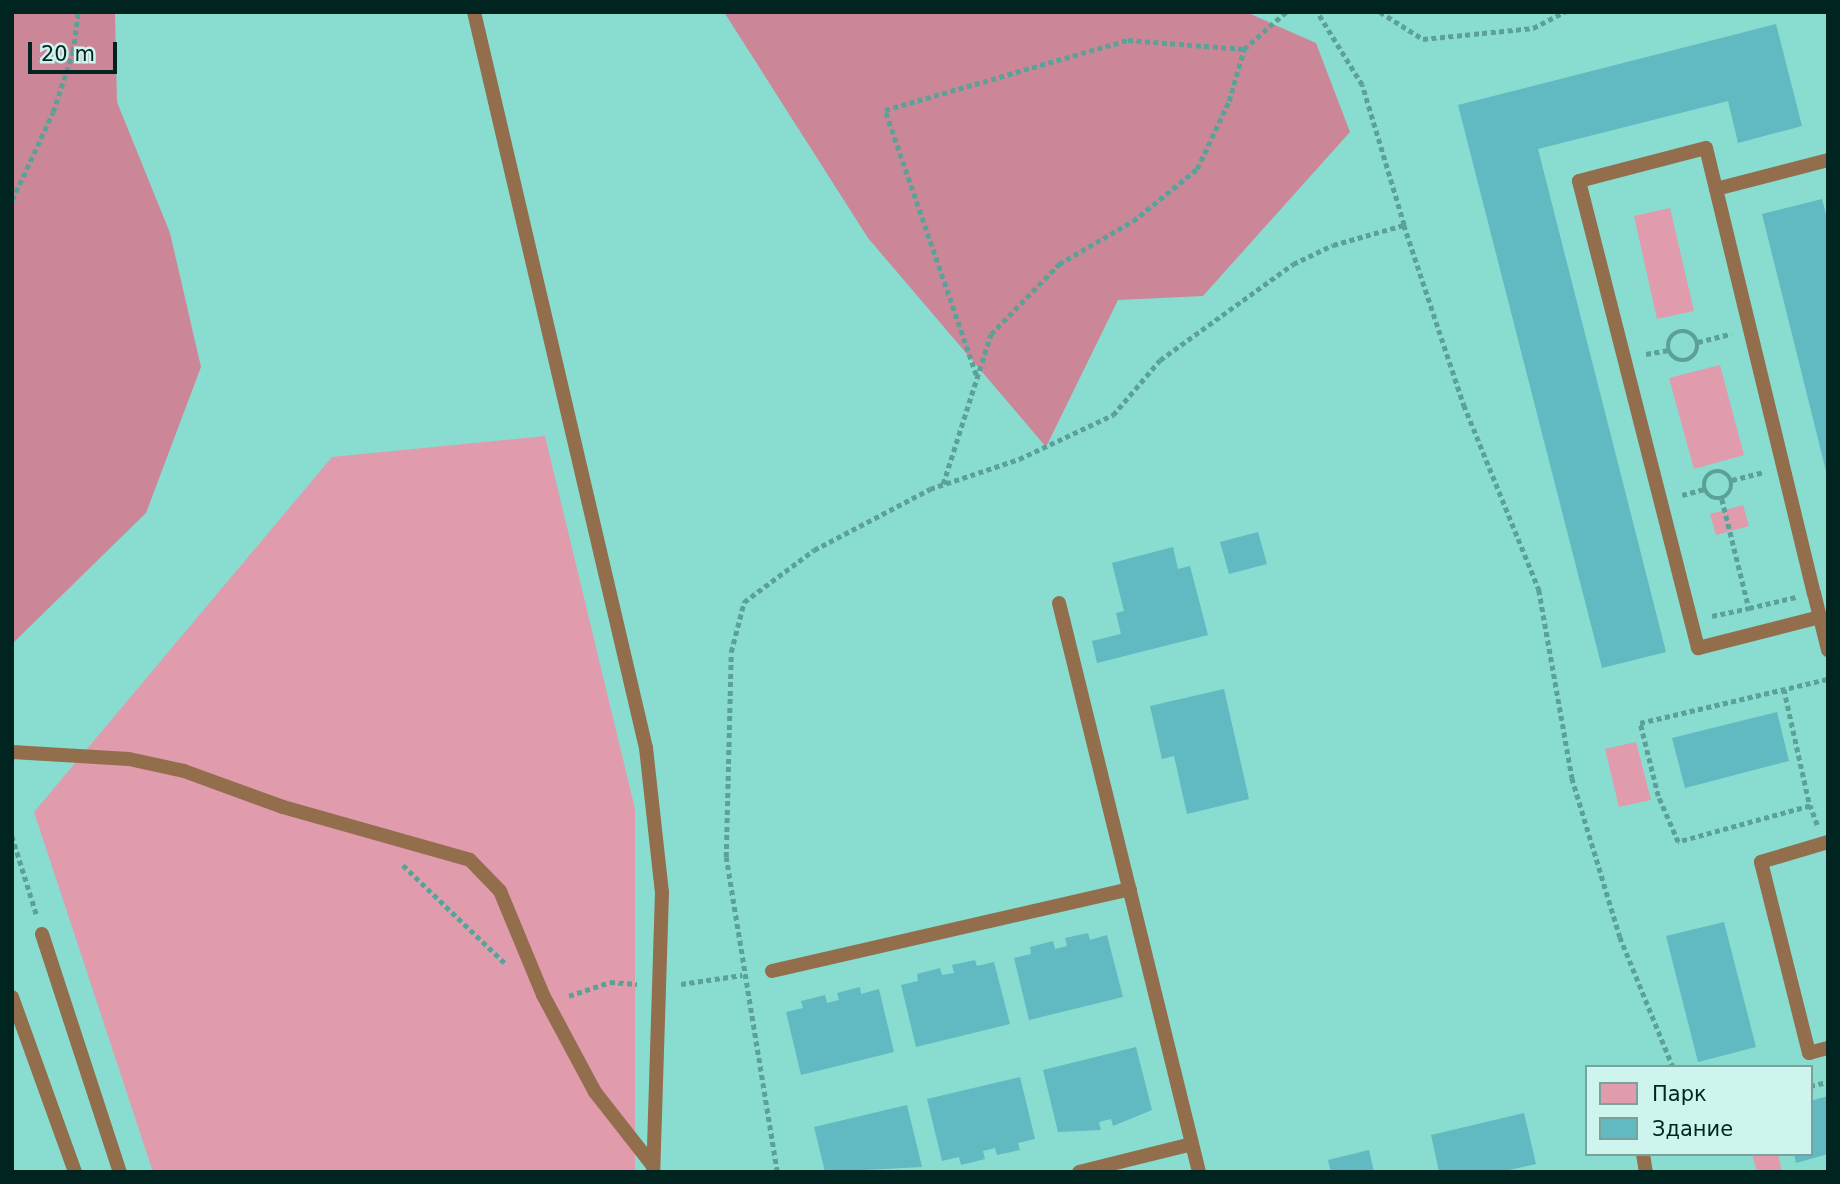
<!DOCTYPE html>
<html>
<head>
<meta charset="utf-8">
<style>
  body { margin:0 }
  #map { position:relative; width:1840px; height:1184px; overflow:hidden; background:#88ddd0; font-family:"DejaVu Sans",sans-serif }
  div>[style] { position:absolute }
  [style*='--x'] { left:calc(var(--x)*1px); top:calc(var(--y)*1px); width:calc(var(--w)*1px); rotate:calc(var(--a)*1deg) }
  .green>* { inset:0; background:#e09bac }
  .forest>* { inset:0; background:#cb8797 }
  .building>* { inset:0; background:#61b9c1 }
  .path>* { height:4.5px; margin-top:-2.25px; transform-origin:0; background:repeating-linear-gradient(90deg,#5ca197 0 5px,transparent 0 8.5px) }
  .path>.ring { margin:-2.25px; padding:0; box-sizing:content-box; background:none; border:4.5px solid #5ca197; border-radius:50% }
  .service>* { height:14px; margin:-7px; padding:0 7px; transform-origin:7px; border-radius:7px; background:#926e4d }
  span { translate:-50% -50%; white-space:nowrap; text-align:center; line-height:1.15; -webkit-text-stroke:7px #cdf5ee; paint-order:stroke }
  .frame { position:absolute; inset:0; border:14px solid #002420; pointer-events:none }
  .legend { position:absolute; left:1585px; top:1065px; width:228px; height:91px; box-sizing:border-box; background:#cdf5ee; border:2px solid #7ba19c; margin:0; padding:9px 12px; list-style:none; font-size:21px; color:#002420 }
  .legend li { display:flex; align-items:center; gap:14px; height:35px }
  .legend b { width:35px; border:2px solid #7ba19c }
  .scale { position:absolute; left:28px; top:42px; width:89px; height:32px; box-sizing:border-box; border:4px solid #002420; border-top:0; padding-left:9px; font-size:21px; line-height:24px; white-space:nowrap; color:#002420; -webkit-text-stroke:5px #cdf5ee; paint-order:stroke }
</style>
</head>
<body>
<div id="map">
  <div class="green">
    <div style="clip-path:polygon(1670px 208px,1694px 311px,1657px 319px,1634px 216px)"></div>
    <div style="clip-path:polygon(1720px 365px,1744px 455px,1694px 469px,1669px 378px)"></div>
    <div style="clip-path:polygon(545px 436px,635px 809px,635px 1172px,153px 1172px,34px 812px,332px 457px)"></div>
    <div style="clip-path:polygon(1743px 505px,1749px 526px,1716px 535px,1710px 514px)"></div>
    <div style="clip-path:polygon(1636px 742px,1651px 800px,1619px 807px,1605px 749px)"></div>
    <div style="clip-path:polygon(1752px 1154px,1778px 1154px,1782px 1172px,1757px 1172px)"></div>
  </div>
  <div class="forest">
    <div style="clip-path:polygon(12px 12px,115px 12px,117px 102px,170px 233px,201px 367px,146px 513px,12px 644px)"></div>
    <div style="clip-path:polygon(724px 12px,1246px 12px,1316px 43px,1350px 132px,1203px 296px,1118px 300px,1046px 447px,868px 238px)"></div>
  </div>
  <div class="building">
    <div style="clip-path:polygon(1776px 24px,1802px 126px,1738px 143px,1728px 101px,1538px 149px,1666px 652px,1602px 668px,1458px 105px)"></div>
    <div style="clip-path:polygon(1822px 199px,1828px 222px,1827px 475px,1762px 214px)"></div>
    <div style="clip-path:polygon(1258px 532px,1267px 564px,1229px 574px,1220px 542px)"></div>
    <div style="clip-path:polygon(1173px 547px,1178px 569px,1190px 566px,1208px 635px,1097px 663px,1092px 641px,1121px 634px,1116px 613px,1124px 611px,1112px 563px)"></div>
    <div style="clip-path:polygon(1224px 689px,1249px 799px,1187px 814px,1174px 756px,1162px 759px,1150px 706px)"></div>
    <div style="clip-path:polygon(1777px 712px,1789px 761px,1685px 788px,1672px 738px)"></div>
    <div style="clip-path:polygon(1724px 922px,1756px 1047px,1698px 1062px,1666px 936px)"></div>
    <div style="clip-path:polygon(1088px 933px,1090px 940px,1107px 935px,1123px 997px,1029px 1020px,1014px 958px,1031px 954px,1030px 947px,1053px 941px,1055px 949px,1067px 946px,1065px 938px)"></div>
    <div style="clip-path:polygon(975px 960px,977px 966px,994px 962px,1010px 1024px,916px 1047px,901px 985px,918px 981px,917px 974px,940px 968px,942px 975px,954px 973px,952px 965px)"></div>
    <div style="clip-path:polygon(860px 987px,861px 994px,879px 989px,894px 1052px,801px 1075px,786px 1012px,803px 1008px,801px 1001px,825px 995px,827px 1003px,839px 1000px,837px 993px)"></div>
    <div style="clip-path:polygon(1136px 1047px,1152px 1110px,1113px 1126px,1111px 1119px,1099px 1122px,1101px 1130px,1058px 1132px,1043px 1070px)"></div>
    <div style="clip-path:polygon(1020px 1077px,1035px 1139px,1018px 1143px,1020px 1150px,997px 1155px,995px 1148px,983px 1151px,985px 1159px,961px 1165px,959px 1157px,942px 1161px,927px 1099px)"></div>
    <div style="clip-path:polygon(1828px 1096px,1828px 1154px,1796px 1163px,1794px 1154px,1810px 1154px,1810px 1101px)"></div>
    <div style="clip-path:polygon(907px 1105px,922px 1167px,825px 1172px,814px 1127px)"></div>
    <div style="clip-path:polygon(1524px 1113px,1536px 1164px,1500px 1172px,1439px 1172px,1431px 1135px)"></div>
    <div style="clip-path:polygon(1369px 1150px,1374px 1172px,1331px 1172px,1328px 1160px)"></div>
  </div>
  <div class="path">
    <div style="--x:1380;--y:12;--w:51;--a:32.1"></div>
    <div style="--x:1423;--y:39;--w:111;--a:-5.7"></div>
    <div style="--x:1533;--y:28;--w:36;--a:-27"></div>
    <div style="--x:12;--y:200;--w:97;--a:-65"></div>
    <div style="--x:53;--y:112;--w:63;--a:-71.6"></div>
    <div style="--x:73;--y:52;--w:40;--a:-82.9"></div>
    <div style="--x:1404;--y:225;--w:190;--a:71.6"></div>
    <div style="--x:1464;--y:405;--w:200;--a:67.9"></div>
    <div style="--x:1539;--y:590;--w:191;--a:80"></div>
    <div style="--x:1572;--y:778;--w:166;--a:73.2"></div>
    <div style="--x:1620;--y:937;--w:140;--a:67.8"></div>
    <div class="ring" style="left:1668px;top:331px;width:25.5px;height:25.5px"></div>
    <div style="--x:1698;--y:342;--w:34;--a:-14"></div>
    <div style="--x:1646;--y:354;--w:22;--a:-10"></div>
    <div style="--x:976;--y:375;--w:280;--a:-109"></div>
    <div style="--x:885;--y:110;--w:253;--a:-16.1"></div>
    <div style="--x:1128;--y:40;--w:116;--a:4.4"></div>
    <div class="ring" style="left:1704px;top:471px;width:23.5px;height:23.5px"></div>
    <div style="--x:1732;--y:480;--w:34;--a:-14"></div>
    <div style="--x:943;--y:484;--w:157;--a:-72.3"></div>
    <div style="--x:991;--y:334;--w:98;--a:-45.8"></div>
    <div style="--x:1059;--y:264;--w:86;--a:-30.2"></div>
    <div style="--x:1133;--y:221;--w:82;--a:-39.1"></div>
    <div style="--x:1197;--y:169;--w:75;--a:-64.8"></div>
    <div style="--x:1229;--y:101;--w:54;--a:-73.9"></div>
    <div style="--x:1244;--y:49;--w:56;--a:-41.4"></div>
    <div style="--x:1682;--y:495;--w:23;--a:-15"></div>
    <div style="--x:1722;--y:499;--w:112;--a:76.1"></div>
    <div style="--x:1749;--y:608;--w:48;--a:-13.2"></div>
    <div style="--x:1712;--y:616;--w:38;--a:-12"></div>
    <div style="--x:1784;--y:689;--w:120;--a:77.5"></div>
    <div style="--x:1817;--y:825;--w:20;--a:-110"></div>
    <div style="--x:1810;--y:806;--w:137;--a:164.7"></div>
    <div style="--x:1678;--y:842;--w:50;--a:-113.5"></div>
    <div style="--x:1658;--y:796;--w:75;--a:-103.9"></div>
    <div style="--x:1640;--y:723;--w:193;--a:-13.2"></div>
    <div style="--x:12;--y:836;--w:84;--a:72.6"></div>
    <div style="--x:403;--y:865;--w:141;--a:43.9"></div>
    <div style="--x:681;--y:984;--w:62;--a:-8.4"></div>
    <div style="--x:569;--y:996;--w:43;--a:-18.9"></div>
    <div style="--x:610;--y:982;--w:27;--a:4"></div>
    <div style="--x:1810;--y:1086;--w:18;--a:-13"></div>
    <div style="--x:777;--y:1172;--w:319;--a:-99.2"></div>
    <div style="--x:726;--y:857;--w:205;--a:-88.6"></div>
    <div style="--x:731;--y:652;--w:52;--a:-75.4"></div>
    <div style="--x:744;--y:602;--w:87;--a:-36.6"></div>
    <div style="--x:814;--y:550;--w:131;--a:-27.7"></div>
    <div style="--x:930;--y:489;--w:94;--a:-18.6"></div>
    <div style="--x:1019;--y:459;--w:104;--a:-25.1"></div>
    <div style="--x:1113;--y:415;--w:72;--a:-49.5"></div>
    <div style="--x:1160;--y:360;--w:164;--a:-35.8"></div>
    <div style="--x:1293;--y:264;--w:44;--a:-25.4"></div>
    <div style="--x:1333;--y:245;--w:74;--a:-15.7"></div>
    <div style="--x:1404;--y:225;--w:146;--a:-106.7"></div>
    <div style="--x:1362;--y:85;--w:86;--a:-121.7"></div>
  </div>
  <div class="service">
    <div style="--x:474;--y:12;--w:756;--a:76.85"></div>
    <div style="--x:646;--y:748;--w:145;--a:83.7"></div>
    <div style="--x:662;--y:892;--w:280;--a:91.8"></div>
    <div style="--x:1716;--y:189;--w:116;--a:-14.5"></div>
    <div style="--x:1059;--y:603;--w:586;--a:76.18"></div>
    <div style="--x:1820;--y:617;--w:126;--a:165.7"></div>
    <div style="--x:1698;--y:648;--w:482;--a:-104.3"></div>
    <div style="--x:1579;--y:181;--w:131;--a:-14.6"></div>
    <div style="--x:1706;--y:148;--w:42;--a:76.3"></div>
    <div style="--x:1716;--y:189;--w:416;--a:76.4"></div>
    <div style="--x:1814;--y:593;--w:59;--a:76.2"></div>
    <div style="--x:12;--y:752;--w:117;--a:3.4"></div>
    <div style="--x:129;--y:759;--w:56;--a:12.3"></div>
    <div style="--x:184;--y:771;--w:105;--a:20"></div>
    <div style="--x:283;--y:807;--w:194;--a:15.8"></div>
    <div style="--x:470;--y:860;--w:43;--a:45.9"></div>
    <div style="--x:500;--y:891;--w:113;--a:67.5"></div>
    <div style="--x:543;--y:995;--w:110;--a:61.8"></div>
    <div style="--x:595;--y:1092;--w:94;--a:51.9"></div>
    <div style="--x:1828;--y:842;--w:70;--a:163.4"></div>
    <div style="--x:1761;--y:862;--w:197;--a:75.9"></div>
    <div style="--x:1809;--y:1053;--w:20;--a:-15"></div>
    <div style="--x:42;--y:934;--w:250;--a:71.9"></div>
    <div style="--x:772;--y:971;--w:367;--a:-12.9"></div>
    <div style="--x:12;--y:997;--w:186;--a:70.2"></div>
    <div style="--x:1643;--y:1154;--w:18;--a:81"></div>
    <div style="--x:1079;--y:1172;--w:116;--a:-13.9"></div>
  </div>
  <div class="frame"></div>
  <ul class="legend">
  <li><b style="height:19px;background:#e09bac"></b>Парк</li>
  <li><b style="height:19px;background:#61b9c1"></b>Здание</li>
  </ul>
  <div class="scale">20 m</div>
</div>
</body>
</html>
